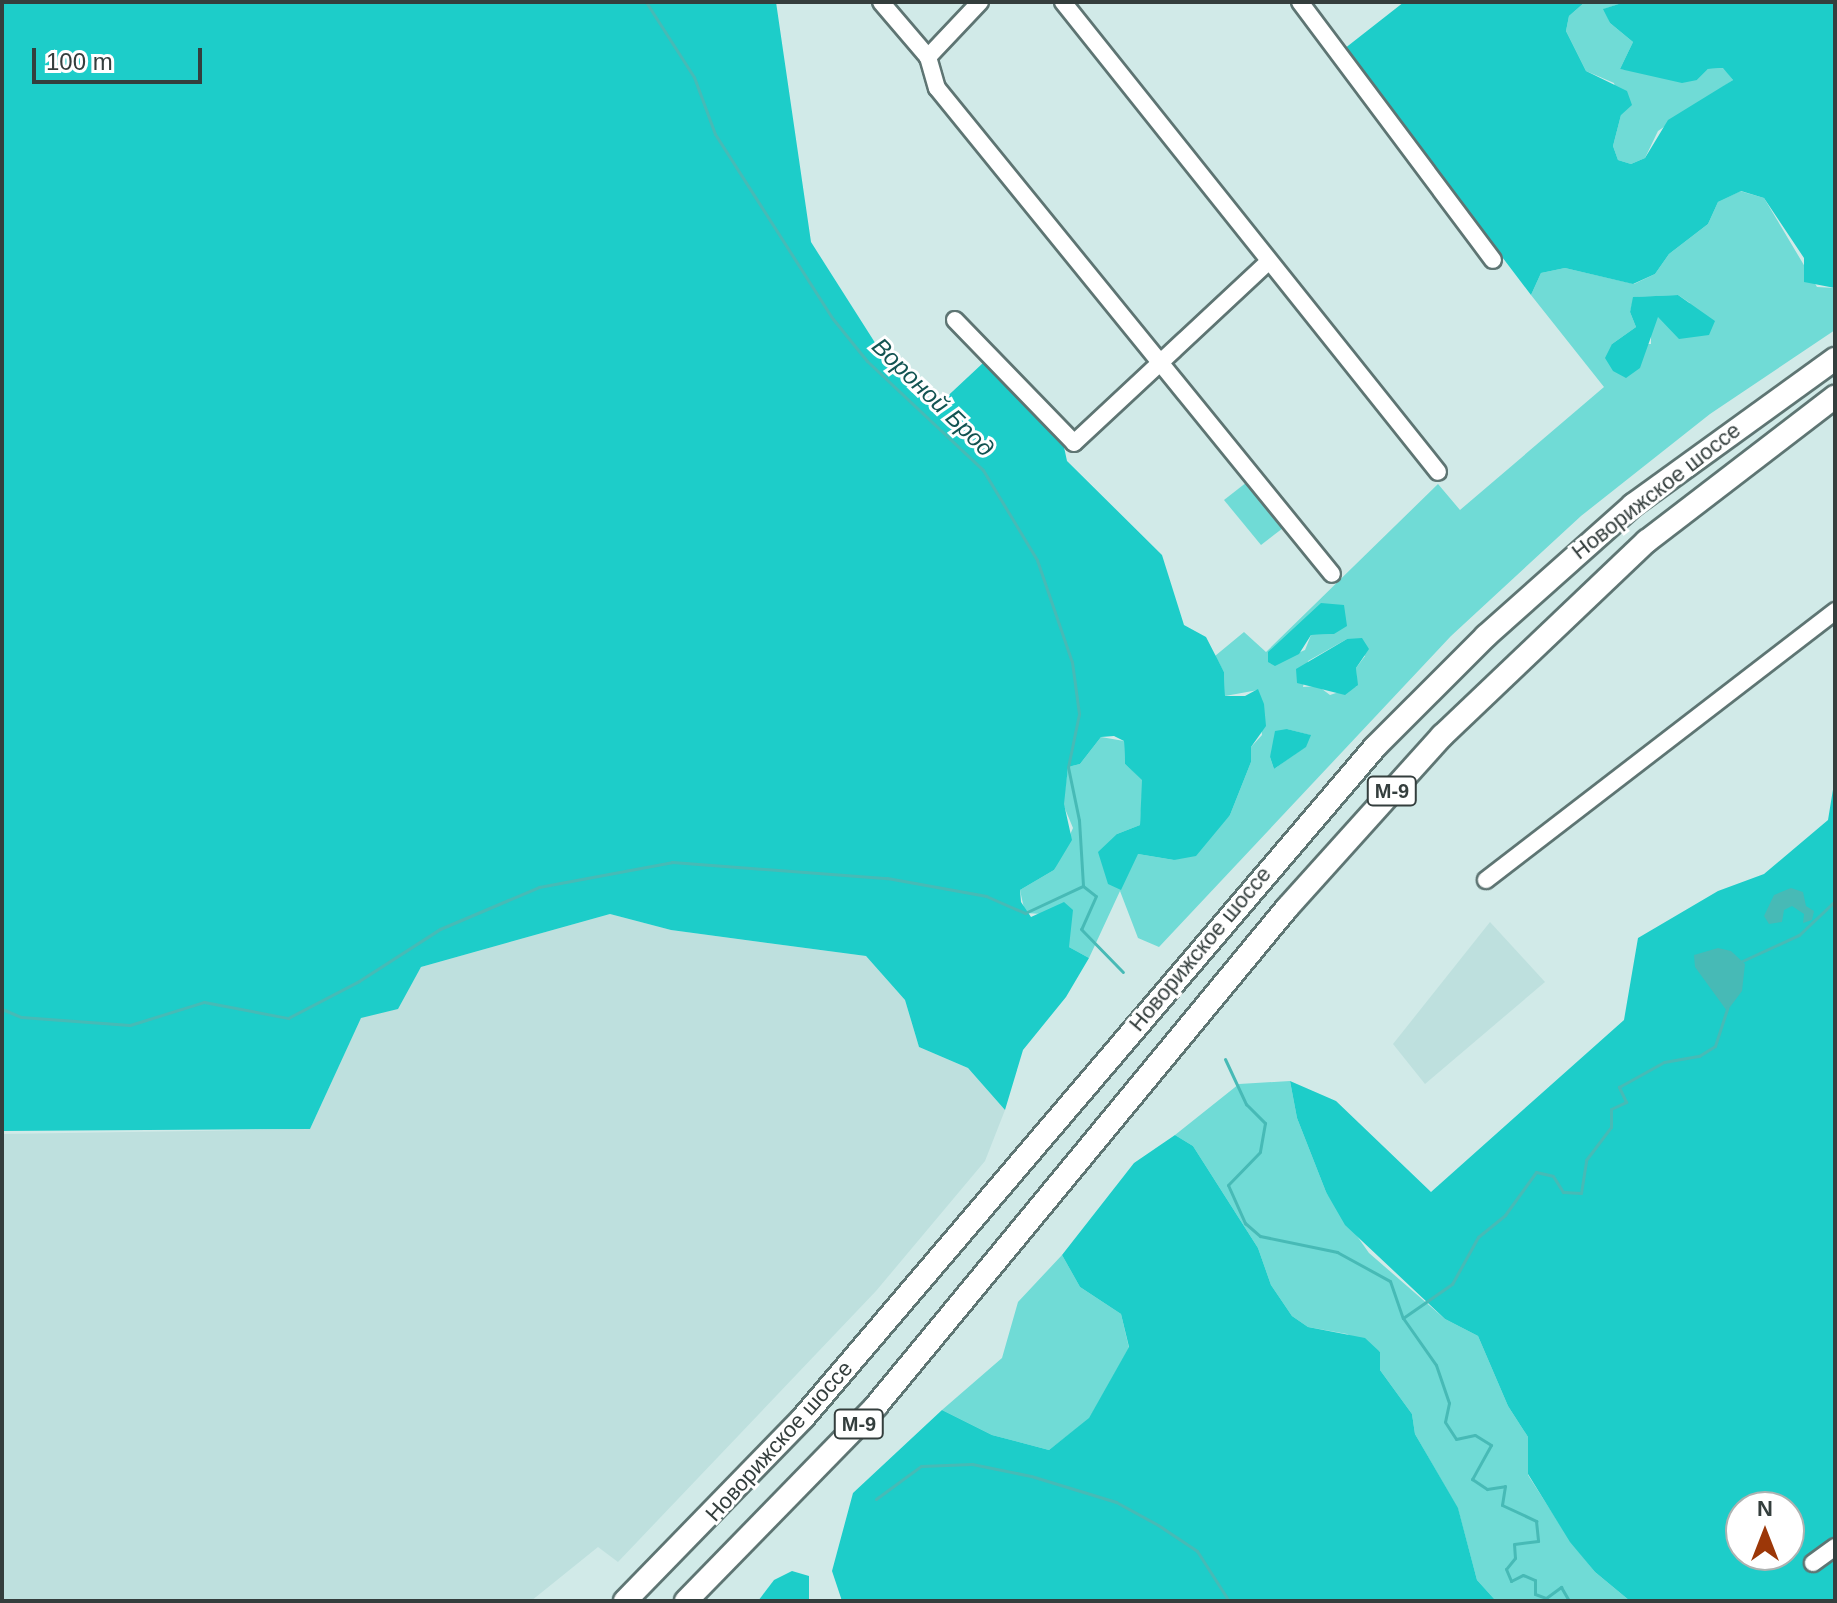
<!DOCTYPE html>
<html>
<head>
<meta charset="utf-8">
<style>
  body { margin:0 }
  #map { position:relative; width:1837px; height:1603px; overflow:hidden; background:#d1eae8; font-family:Arial,sans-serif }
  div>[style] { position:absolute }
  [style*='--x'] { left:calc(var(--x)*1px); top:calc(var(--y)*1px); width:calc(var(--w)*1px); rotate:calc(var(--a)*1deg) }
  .built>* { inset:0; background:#bee0de }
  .green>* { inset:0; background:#70dbd6 }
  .forest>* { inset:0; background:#1dcdc9 }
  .water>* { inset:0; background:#47bab6 }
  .stream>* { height:3px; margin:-1.5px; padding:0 1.5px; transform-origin:1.5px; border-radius:1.5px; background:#47bab6 }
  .roads { filter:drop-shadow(2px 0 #5e7573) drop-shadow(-2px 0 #5e7573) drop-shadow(0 2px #5e7573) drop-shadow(0 -2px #5e7573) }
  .minor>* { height:16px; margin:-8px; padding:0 8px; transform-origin:8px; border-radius:8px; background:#fff }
  .highway>* { height:22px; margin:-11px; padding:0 11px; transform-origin:11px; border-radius:11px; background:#fff }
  span { translate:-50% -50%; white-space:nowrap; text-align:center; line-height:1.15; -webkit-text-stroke:6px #fff; paint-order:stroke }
  .shield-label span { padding:2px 6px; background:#fff; border:2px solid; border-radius:6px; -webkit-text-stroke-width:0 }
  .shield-label { font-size:20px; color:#343e3d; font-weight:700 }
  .street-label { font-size:22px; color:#343e3d }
  .water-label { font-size:24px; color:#125452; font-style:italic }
  .frame { position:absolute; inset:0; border:4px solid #343e3d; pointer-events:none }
  .north { position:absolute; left:1725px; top:1491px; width:80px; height:80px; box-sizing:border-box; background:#fff; border:2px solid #aeb2b1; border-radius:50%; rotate:0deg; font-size:22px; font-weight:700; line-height:32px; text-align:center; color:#343e3d }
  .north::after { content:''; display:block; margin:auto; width:28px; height:36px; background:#9c3708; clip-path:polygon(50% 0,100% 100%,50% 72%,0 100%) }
  .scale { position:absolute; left:32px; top:48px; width:170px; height:36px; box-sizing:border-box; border:4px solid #343e3d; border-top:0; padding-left:10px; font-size:24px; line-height:28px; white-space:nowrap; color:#343e3d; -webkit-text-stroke:6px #fff; paint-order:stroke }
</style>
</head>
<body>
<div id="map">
  <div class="built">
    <div style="clip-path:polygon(610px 914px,671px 930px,866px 956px,905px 1000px,919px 1047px,968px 1068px,1005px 1110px,985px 1161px,876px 1291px,618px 1562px,598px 1547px,531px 1601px,2px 1601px,2px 1134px,310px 1129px,361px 1017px,397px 1009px,421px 967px)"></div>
    <div style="clip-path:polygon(1490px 922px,1545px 982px,1425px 1084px,1393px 1044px)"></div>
  </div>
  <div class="green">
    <div style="clip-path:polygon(1585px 2px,1625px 2px,1604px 9px,1610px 23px,1633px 42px,1620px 69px,1697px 80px,1708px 69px,1724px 68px,1733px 80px,1658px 131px,1645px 158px,1631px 164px,1618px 160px,1613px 146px,1621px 115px,1614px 83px,1586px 71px,1566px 31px,1569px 16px)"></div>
    <div style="clip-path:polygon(evenodd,1740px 191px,1764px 198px,1817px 287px,1835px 288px,1835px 330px,1710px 414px,1581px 516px,1451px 636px,1159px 947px,1138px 938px,1120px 891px,1089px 958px,1069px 947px,1063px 903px,1042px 914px,1025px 913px,1020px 890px,1054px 870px,1073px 828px,1063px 804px,1068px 767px,1080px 764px,1101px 737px,1124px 741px,1125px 764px,1143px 780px,1140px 825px,1117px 834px,1138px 854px,1174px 860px,1230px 815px,1251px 762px,1251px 747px,1262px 735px,1258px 690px,1225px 696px,1224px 672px,1215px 656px,1244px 632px,1266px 652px,1438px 484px,1460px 510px,1604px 387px,1531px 295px,1541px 273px,1565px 268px,1634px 284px,1655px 274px,1669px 254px,1708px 224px,1718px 202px,1740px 191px,1678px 295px,1690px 303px,1669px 327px,1658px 316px,1651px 329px,1651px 344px,1612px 344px,1636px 327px,1630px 312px,1634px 297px,1678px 295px,1740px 191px,1329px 604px,1336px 606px,1334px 634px,1311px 635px,1305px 650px,1291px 656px,1329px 604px,1740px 191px,1347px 639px,1365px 656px,1356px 668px,1357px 686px,1330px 695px,1318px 686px,1303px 687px,1308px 661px,1347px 639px,1740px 191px,1287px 729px,1310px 735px,1305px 747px,1274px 769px,1270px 757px,1287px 729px)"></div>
    <div style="clip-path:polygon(1247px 482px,1283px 528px,1261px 545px,1224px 500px)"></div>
    <div style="clip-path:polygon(1290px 1081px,1297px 1118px,1326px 1192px,1369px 1253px,1445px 1319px,1478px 1336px,1508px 1406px,1528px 1437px,1528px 1475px,1571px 1542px,1595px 1572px,1630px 1601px,1496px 1601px,1477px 1580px,1458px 1509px,1415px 1434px,1412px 1414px,1380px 1370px,1380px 1352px,1347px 1334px,1308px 1327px,1292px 1316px,1271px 1285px,1258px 1248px,1193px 1146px,1175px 1135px,1239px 1084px)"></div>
    <div style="clip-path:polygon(1062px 1255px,1080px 1287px,1121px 1314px,1129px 1348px,1089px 1419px,1049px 1450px,992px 1435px,942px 1410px,1002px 1358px,1018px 1302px)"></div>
  </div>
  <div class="forest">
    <div style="clip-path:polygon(2px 2px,776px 2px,811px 242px,886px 360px,938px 405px,983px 363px,1064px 447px,1067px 461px,1162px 555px,1184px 625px,1206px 637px,1224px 672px,1225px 696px,1245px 696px,1258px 689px,1264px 704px,1266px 726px,1251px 747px,1251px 762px,1230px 815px,1196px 856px,1174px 860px,1138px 854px,1121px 890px,1108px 884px,1098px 852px,1117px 834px,1140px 825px,1142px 780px,1125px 764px,1124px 741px,1114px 736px,1101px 737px,1080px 764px,1068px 767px,1064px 804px,1072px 840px,1054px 870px,1020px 890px,1021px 902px,1031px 917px,1064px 902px,1073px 910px,1069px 947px,1089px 958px,1066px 997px,1023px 1050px,1005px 1110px,968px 1068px,919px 1047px,905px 1000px,866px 956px,671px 930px,610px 914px,421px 967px,398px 1009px,361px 1018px,310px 1129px,2px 1131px)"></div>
    <div style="clip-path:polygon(1404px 2px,1585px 2px,1569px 16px,1566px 31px,1586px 71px,1627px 91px,1632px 105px,1621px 115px,1613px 146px,1618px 160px,1631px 164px,1645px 158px,1668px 120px,1733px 80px,1723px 68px,1708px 69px,1697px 80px,1682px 83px,1620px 69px,1633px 42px,1610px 23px,1603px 9px,1625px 2px,1835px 2px,1835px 288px,1804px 282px,1804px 258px,1764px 198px,1741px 191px,1718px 202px,1708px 224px,1669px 254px,1655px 274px,1633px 284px,1565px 268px,1541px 273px,1531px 295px,1344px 49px)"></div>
    <div style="clip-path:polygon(1678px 295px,1715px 321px,1709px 335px,1679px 339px,1658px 317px,1640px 368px,1626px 378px,1613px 371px,1605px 358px,1612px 344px,1636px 327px,1630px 312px,1633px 297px)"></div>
    <div style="clip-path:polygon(1321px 603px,1344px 605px,1347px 626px,1334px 634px,1311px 635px,1299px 654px,1275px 666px,1268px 662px,1268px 652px)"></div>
    <div style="clip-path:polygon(1362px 638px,1369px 649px,1356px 668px,1358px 685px,1345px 695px,1297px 683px,1296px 669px,1347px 639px)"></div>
    <div style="clip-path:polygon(1287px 729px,1311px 735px,1306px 747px,1274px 769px,1270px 757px,1275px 731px)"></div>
    <div style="clip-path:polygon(evenodd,1835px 777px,1835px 1601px,1630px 1601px,1595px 1572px,1570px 1542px,1528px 1474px,1528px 1437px,1508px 1406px,1478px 1336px,1445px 1319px,1345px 1225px,1326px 1192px,1297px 1118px,1290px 1081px,1336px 1101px,1431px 1192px,1624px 1020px,1638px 938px,1718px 891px,1764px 874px,1828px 820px,1835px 777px,1741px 1507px,1789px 1507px,1789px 1555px,1741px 1555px,1741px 1507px)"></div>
    <div style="clip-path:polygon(1175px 1135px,1193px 1146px,1258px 1248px,1271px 1285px,1292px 1316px,1308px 1327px,1365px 1338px,1380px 1352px,1380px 1370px,1412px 1414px,1415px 1434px,1458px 1508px,1477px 1580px,1496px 1601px,842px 1601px,832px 1571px,853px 1493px,942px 1410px,992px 1435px,1049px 1450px,1089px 1418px,1129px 1347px,1121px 1314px,1080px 1287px,1062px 1255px,1134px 1163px)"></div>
    <div style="clip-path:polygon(792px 1571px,809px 1576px,809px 1601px,758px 1601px,774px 1580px)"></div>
  </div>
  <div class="water">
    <div style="clip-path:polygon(1791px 888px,1803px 892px,1806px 906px,1814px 911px,1812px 920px,1803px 923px,1804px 914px,1792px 906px,1784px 910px,1782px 922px,1769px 924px,1764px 916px,1774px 895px)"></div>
    <div style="clip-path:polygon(1718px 948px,1731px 951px,1745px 964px,1742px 991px,1727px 1011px,1695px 967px,1694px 955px)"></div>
  </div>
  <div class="stream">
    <div style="--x:646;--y:2;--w:89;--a:57.4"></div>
    <div style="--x:694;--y:77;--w:61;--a:69.8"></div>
    <div style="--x:715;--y:134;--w:219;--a:57.5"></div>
    <div style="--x:833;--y:319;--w:54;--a:51"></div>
    <div style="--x:867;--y:361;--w:159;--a:43.2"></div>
    <div style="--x:983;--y:470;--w:105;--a:59"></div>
    <div style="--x:1037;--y:560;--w:108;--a:71.1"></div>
    <div style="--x:1072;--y:662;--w:52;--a:82.3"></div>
    <div style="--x:1079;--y:714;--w:54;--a:101.7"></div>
    <div style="--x:1068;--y:767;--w:54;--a:78.3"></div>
    <div style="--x:1079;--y:820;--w:66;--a:86.5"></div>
    <div style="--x:1083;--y:886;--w:16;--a:38"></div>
    <div style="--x:1096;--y:896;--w:36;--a:114"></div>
    <div style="--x:1081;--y:929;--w:60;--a:45.7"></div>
    <div style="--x:1740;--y:962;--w:65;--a:-24.6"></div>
    <div style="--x:1799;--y:935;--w:50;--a:-43.4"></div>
    <div style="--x:2;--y:1009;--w:21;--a:23"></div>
    <div style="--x:21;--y:1017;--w:109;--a:4.2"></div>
    <div style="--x:130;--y:1025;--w:77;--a:-17.3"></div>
    <div style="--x:204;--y:1002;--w:86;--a:10.8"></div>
    <div style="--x:288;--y:1018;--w:80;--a:-27.5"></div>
    <div style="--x:359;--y:981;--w:96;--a:-32.7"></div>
    <div style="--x:440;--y:929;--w:108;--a:-23"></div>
    <div style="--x:539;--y:887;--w:135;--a:-10.6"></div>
    <div style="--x:672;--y:862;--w:216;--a:4.3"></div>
    <div style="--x:887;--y:878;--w:101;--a:10.3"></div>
    <div style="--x:986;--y:896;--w:43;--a:23.6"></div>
    <div style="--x:1025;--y:913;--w:64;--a:-25"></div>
    <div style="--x:1225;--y:1059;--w:50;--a:65"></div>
    <div style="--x:1246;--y:1104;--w:27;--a:45"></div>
    <div style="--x:1265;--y:1123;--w:29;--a:100"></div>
    <div style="--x:1260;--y:1152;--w:46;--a:134.1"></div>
    <div style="--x:1228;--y:1185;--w:42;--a:65.9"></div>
    <div style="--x:1245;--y:1223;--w:20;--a:41"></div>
    <div style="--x:1260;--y:1236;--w:79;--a:11.7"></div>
    <div style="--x:1337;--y:1252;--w:60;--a:28.7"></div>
    <div style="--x:1390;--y:1281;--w:39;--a:71"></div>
    <div style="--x:1403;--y:1318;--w:57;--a:54.9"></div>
    <div style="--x:1436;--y:1365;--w:40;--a:71.1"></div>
    <div style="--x:1449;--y:1403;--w:19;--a:102"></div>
    <div style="--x:1445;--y:1422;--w:20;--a:57"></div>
    <div style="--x:1456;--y:1439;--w:19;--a:-12"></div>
    <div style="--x:1475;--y:1435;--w:19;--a:32"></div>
    <div style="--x:1491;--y:1445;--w:39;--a:119"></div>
    <div style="--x:1472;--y:1479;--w:18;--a:34"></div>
    <div style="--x:1487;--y:1489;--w:18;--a:-9"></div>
    <div style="--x:1505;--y:1486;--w:19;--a:99"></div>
    <div style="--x:1502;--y:1505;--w:38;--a:25"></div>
    <div style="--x:1536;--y:1521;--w:20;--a:84"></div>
    <div style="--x:1538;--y:1541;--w:24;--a:173"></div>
    <div style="--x:1514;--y:1544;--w:14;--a:86"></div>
    <div style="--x:1515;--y:1558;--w:14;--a:129"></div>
    <div style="--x:1506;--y:1569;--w:13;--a:67"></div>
    <div style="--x:1511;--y:1581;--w:13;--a:-27"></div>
    <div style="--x:1523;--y:1575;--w:13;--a:23"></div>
    <div style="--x:1535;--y:1580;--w:14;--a:90"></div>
    <div style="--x:1535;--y:1594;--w:12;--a:20"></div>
    <div style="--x:1546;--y:1598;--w:19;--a:-36"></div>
    <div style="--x:1561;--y:1587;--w:16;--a:60"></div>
    <div style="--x:1403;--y:1318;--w:60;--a:-34.8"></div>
    <div style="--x:1452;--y:1284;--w:54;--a:-61"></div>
    <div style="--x:1478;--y:1237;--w:35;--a:-39"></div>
    <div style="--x:1505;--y:1215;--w:53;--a:-54.2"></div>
    <div style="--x:1536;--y:1172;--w:17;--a:13"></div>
    <div style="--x:1553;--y:1176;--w:19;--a:58"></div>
    <div style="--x:1563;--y:1192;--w:18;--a:3"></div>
    <div style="--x:1581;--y:1193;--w:33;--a:-81"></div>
    <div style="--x:1586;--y:1160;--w:41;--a:-52.9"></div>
    <div style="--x:1611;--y:1127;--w:18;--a:-90"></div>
    <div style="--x:1611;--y:1109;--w:17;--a:-25"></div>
    <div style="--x:1626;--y:1102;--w:17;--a:-115"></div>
    <div style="--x:1619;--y:1087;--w:51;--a:-29.1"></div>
    <div style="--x:1664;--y:1062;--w:36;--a:-10"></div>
    <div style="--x:1699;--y:1056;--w:19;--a:-32"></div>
    <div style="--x:1715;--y:1046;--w:40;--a:-72"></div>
    <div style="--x:876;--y:1499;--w:56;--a:-36.3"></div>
    <div style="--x:921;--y:1466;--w:51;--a:-2.2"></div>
    <div style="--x:972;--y:1464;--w:60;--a:11.5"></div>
    <div style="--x:1031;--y:1476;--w:89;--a:17"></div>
    <div style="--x:1116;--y:1502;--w:48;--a:28.7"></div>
    <div style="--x:1158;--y:1525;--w:47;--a:33.7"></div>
    <div style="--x:1197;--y:1551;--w:59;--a:57.4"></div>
  </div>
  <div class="roads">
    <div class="minor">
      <div style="--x:881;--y:2;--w:72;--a:49.5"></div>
      <div style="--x:980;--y:2;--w:76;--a:133.4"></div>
      <div style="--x:928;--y:57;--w:32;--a:74"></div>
      <div style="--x:937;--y:88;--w:626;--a:50.9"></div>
      <div style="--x:1063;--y:2;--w:601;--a:51.41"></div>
      <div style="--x:1300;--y:2;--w:322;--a:53.2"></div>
      <div style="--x:955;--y:320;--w:171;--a:45.9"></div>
      <div style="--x:1074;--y:443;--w:265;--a:-43"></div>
      <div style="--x:1486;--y:880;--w:441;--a:-37.6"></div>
      <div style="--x:1813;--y:1563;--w:27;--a:-36"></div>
    </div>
    <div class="highway">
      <div style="--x:625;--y:1601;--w:255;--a:-45.8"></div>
      <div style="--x:803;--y:1418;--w:882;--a:-49.55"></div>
      <div style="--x:1375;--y:747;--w:157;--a:-45"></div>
      <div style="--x:1486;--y:636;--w:197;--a:-41.7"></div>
      <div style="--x:1633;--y:505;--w:249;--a:-35.9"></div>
      <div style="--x:686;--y:1601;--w:272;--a:-45.7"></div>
      <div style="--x:876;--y:1406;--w:646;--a:-50.47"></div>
      <div style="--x:1287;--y:908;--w:232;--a:-48"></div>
      <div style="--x:1442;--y:736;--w:283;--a:-43.6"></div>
      <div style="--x:1647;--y:541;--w:237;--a:-37.5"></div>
    </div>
  </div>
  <div class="shield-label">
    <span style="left:1392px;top:791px">М-9</span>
    <span style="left:859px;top:1424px">М-9</span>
  </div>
  <div class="street-label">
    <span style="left:1656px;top:491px;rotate:-38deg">Новорижское шоссе</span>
    <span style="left:1200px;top:949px;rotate:-50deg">Новорижское шоссе</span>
    <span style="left:779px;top:1441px;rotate:-48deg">Новорижское шоссе</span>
  </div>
  <div class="water-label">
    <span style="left:933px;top:397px;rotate:44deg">Вороной Брод</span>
  </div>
  <div class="frame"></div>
  <div class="north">N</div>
  <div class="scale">100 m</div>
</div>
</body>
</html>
